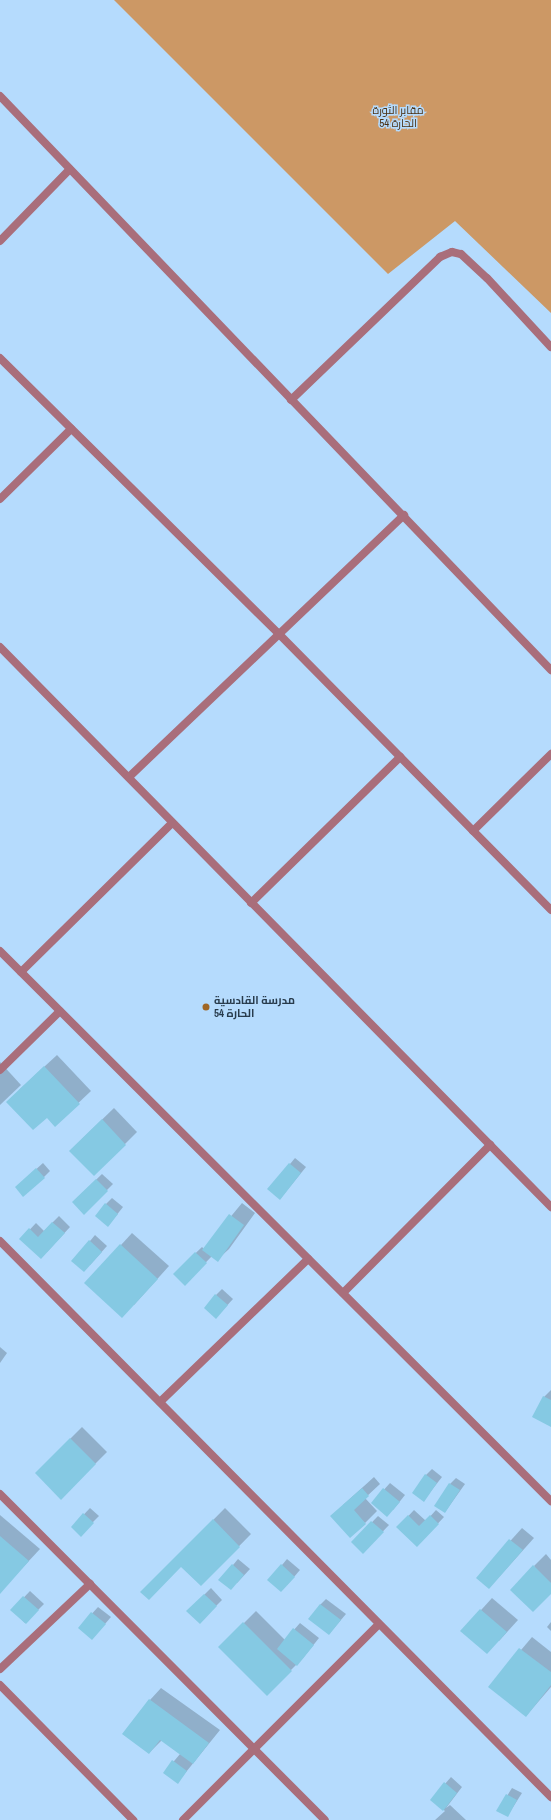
<!DOCTYPE html>
<html>
<head>
<meta charset="utf-8">
<style>
  body { margin:0 }
  #map { position:relative; width:551px; height:1820px; overflow:hidden; background:#b5dbfd; font-family:"Archivo Narrow",Cairo,sans-serif }
  div>[style] { position:absolute }
  [style*='--x'] { left:calc(var(--x)*1px); top:calc(var(--y)*1px); width:calc(var(--w)*1px); rotate:calc(var(--a)*1deg) }
  .green>* { inset:0; background:#cc9865 }
  .shadow>* { inset:0; background:#0003 }
  .building>* { inset:0; background:#85c9e3 }
  .street>* { height:8px; margin:-4px; padding:0 4px; transform-origin:4px; border-radius:4px; background:#a96e7b }
  .dots>* { width:11px; height:11px; translate:-50% -50%; box-sizing:border-box; border:2px solid #b5dbfd; border-radius:50% }
  span { translate:-50% -50%; white-space:nowrap; text-align:center; line-height:1.15; -webkit-text-stroke:3px #b5dbfd; paint-order:stroke }
  .park-label { font-size:11px; color:#4a3013 }
  .poi-label { font-size:11px; color:#283b4c; font-weight:700 }
  .left { translate:0 -50%; text-align:left }
</style>
</head>
<body>
<div id="map">
  <div class="green">
    <div style="clip-path:polygon(114px 0,551px 0,551px 313px,455px 221px,388px 274px)"></div>
  </div>
  <div class="shadow">
    <div style="clip-path:polygon(57px 1055px,91px 1091px,55px 1125px,19px 1090px)"></div>
    <div style="clip-path:polygon(0 1062px,21px 1085px,0 1105px)"></div>
    <div style="clip-path:polygon(114px 1108px,137px 1132px,94px 1175px,82px 1139px)"></div>
    <div style="clip-path:polygon(295px 1158px,306px 1167px,280px 1199px,290px 1164px)"></div>
    <div style="clip-path:polygon(43px 1163px,50px 1171px,44px 1177px,22px 1182px)"></div>
    <div style="clip-path:polygon(102px 1174px,113px 1184px,84px 1213px,73px 1202px)"></div>
    <div style="clip-path:polygon(112px 1198px,123px 1207px,108px 1226px,106px 1204px)"></div>
    <div style="clip-path:polygon(242px 1203px,255px 1213px,229px 1249px,217px 1260px,212px 1256px,185px 1284px,174px 1274px,202px 1247px,204px 1249px)"></div>
    <div style="clip-path:polygon(59px 1216px,70px 1227px,47px 1252px,21px 1239px,36px 1223px,44px 1231px)"></div>
    <div style="clip-path:polygon(132px 1233px,169px 1266px,134px 1305px,121px 1245px)"></div>
    <div style="clip-path:polygon(95px 1235px,107px 1246px,90px 1265px,90px 1241px)"></div>
    <div style="clip-path:polygon(222px 1289px,233px 1299px,222px 1311px,216px 1295px)"></div>
    <div style="clip-path:polygon(0 1347px,7px 1353px,0 1363px)"></div>
    <div style="clip-path:polygon(551px 1390px,551px 1426px,544px 1397px)"></div>
    <div style="clip-path:polygon(82px 1427px,107px 1452px,61px 1498px,36px 1473px)"></div>
    <div style="clip-path:polygon(432px 1469px,442px 1477px,424px 1500px,426px 1475px)"></div>
    <div style="clip-path:polygon(374px 1477px,380px 1484px,365px 1498px,377px 1511px,365px 1523px,343px 1505px)"></div>
    <div style="clip-path:polygon(456px 1478px,465px 1484px,445px 1512px,450px 1484px)"></div>
    <div style="clip-path:polygon(390px 1483px,405px 1495px,393px 1510px,372px 1503px)"></div>
    <div style="clip-path:polygon(90px 1508px,99px 1516px,80px 1535px,72px 1527px)"></div>
    <div style="clip-path:polygon(225px 1508px,251px 1534px,201px 1585px,181px 1566px,142px 1592px)"></div>
    <div style="clip-path:polygon(414px 1510px,426px 1521px,436px 1510px,444px 1517px,417px 1546px,398px 1527px)"></div>
    <div style="clip-path:polygon(0 1515px,40px 1549px,0 1592px)"></div>
    <div style="clip-path:polygon(378px 1516px,389px 1525px,369px 1546px,353px 1542px)"></div>
    <div style="clip-path:polygon(522px 1528px,534px 1538px,489px 1588px,477px 1578px)"></div>
    <div style="clip-path:polygon(546px 1554px,551px 1560px,551px 1593px,534px 1566px)"></div>
    <div style="clip-path:polygon(238px 1559px,250px 1569px,237px 1583px,233px 1565px)"></div>
    <div style="clip-path:polygon(287px 1559px,300px 1570px,287px 1585px,282px 1565px)"></div>
    <div style="clip-path:polygon(211px 1588px,222px 1600px,200px 1622px,188px 1611px)"></div>
    <div style="clip-path:polygon(30px 1591px,44px 1604px,25px 1623px,12px 1610px)"></div>
    <div style="clip-path:polygon(492px 1598px,518px 1620px,499px 1641px,462px 1631px)"></div>
    <div style="clip-path:polygon(326px 1599px,346px 1614px,329px 1634px,320px 1605px)"></div>
    <div style="clip-path:polygon(98px 1607px,111px 1617px,92px 1639px,79px 1628px)"></div>
    <div style="clip-path:polygon(256px 1611px,285px 1640px,300px 1623px,319px 1638px,303px 1658px,267px 1694px,220px 1647px)"></div>
    <div style="clip-path:polygon(551px 1622px,551px 1631px,547px 1627px)"></div>
    <div style="clip-path:polygon(532px 1637px,551px 1652px,551px 1687px,526px 1716px,490px 1687px)"></div>
    <div style="clip-path:polygon(161px 1688px,220px 1730px,178px 1782px,164px 1773px,180px 1754px,162px 1740px,149px 1753px,150px 1700px)"></div>
    <div style="clip-path:polygon(451px 1777px,462px 1787px,446px 1808px,450px 1805px,466px 1820px,435px 1820px,445px 1811px,431px 1800px)"></div>
    <div style="clip-path:polygon(512px 1788px,522px 1793px,508px 1815px,498px 1810px)"></div>
  </div>
  <div class="building">
    <div style="clip-path:polygon(44px 1066px,80px 1104px,55px 1127px,47px 1118px,33px 1130px,6px 1102px)"></div>
    <div style="clip-path:polygon(102px 1119px,126px 1145px,94px 1176px,69px 1151px)"></div>
    <div style="clip-path:polygon(289px 1163px,301px 1173px,280px 1200px,267px 1189px)"></div>
    <div style="clip-path:polygon(36px 1168px,45px 1178px,23px 1197px,15px 1187px)"></div>
    <div style="clip-path:polygon(96px 1179px,108px 1191px,84px 1215px,72px 1202px)"></div>
    <div style="clip-path:polygon(105px 1203px,118px 1214px,108px 1227px,95px 1216px)"></div>
    <div style="clip-path:polygon(229px 1214px,244px 1225px,218px 1262px,202px 1250px)"></div>
    <div style="clip-path:polygon(52px 1222px,65px 1233px,41px 1259px,19px 1239px,29px 1228px,38px 1237px)"></div>
    <div style="clip-path:polygon(89px 1240px,102px 1252px,84px 1272px,71px 1261px)"></div>
    <div style="clip-path:polygon(120px 1244px,158px 1279px,122px 1318px,84px 1283px)"></div>
    <div style="clip-path:polygon(195px 1252px,207px 1263px,185px 1286px,173px 1274px)"></div>
    <div style="clip-path:polygon(215px 1294px,228px 1305px,216px 1319px,204px 1308px)"></div>
    <div style="clip-path:polygon(543px 1396px,551px 1400px,551px 1427px,532px 1417px)"></div>
    <div style="clip-path:polygon(70px 1438px,96px 1464px,61px 1500px,35px 1473px)"></div>
    <div style="clip-path:polygon(425px 1474px,437px 1483px,424px 1502px,412px 1493px)"></div>
    <div style="clip-path:polygon(449px 1483px,460px 1490px,445px 1513px,434px 1506px)"></div>
    <div style="clip-path:polygon(362px 1488px,369px 1496px,354px 1510px,366px 1524px,350px 1538px,330px 1516px)"></div>
    <div style="clip-path:polygon(383px 1488px,400px 1502px,387px 1517px,371px 1503px)"></div>
    <div style="clip-path:polygon(83px 1513px,94px 1523px,81px 1537px,71px 1527px)"></div>
    <div style="clip-path:polygon(408px 1515px,419px 1526px,430px 1515px,439px 1524px,417px 1547px,396px 1527px)"></div>
    <div style="clip-path:polygon(213px 1519px,240px 1547px,201px 1586px,181px 1567px,149px 1600px,140px 1592px)"></div>
    <div style="clip-path:polygon(371px 1521px,384px 1532px,363px 1554px,351px 1542px)"></div>
    <div style="clip-path:polygon(0 1536px,29px 1561px,0 1594px)"></div>
    <div style="clip-path:polygon(509px 1539px,523px 1550px,489px 1589px,476px 1578px)"></div>
    <div style="clip-path:polygon(232px 1564px,244px 1575px,231px 1590px,218px 1580px)"></div>
    <div style="clip-path:polygon(281px 1564px,295px 1577px,281px 1592px,267px 1580px)"></div>
    <div style="clip-path:polygon(533px 1565px,551px 1583px,551px 1594px,533px 1612px,510px 1590px)"></div>
    <div style="clip-path:polygon(204px 1594px,217px 1606px,200px 1624px,186px 1611px)"></div>
    <div style="clip-path:polygon(23px 1596px,39px 1610px,26px 1624px,10px 1610px)"></div>
    <div style="clip-path:polygon(320px 1604px,341px 1620px,329px 1635px,308px 1619px)"></div>
    <div style="clip-path:polygon(480px 1609px,507px 1632px,487px 1654px,460px 1631px)"></div>
    <div style="clip-path:polygon(91px 1612px,106px 1624px,92px 1640px,78px 1628px)"></div>
    <div style="clip-path:polygon(243px 1622px,292px 1671px,267px 1696px,218px 1647px)"></div>
    <div style="clip-path:polygon(293px 1628px,314px 1645px,297px 1666px,277px 1649px)"></div>
    <div style="clip-path:polygon(519px 1648px,551px 1672px,551px 1685px,526px 1717px,488px 1687px)"></div>
    <div style="clip-path:polygon(149px 1699px,209px 1743px,193px 1764px,160px 1740px,149px 1754px,122px 1734px)"></div>
    <div style="clip-path:polygon(172px 1760px,187px 1771px,178px 1784px,163px 1773px)"></div>
    <div style="clip-path:polygon(444px 1782px,457px 1793px,443px 1811px,430px 1800px)"></div>
    <div style="clip-path:polygon(506px 1794px,517px 1800px,508px 1817px,496px 1811px)"></div>
  </div>
  <div class="street">
    <div style="--x:0;--y:96;--w:796;--a:46.17"></div>
    <div style="--x:0;--y:241;--w:100;--a:-45.8"></div>
    <div style="--x:0;--y:358;--w:391;--a:44.7"></div>
    <div style="--x:278;--y:633;--w:389;--a:45.4"></div>
    <div style="--x:291;--y:400;--w:207;--a:-43.8"></div>
    <div style="--x:440;--y:257;--w:13;--a:-23"></div>
    <div style="--x:452;--y:252;--w:9;--a:13"></div>
    <div style="--x:461;--y:254;--w:35;--a:43"></div>
    <div style="--x:487;--y:278;--w:94;--a:47.2"></div>
    <div style="--x:0;--y:499;--w:100;--a:-44.6"></div>
    <div style="--x:0;--y:647;--w:786;--a:45.46"></div>
    <div style="--x:129;--y:777;--w:380;--a:-43.6"></div>
    <div style="--x:473;--y:831;--w:110;--a:-44.6"></div>
    <div style="--x:251;--y:903;--w:209;--a:-44.4"></div>
    <div style="--x:0;--y:951;--w:779;--a:44.95"></div>
    <div style="--x:21;--y:972;--w:212;--a:-44.6"></div>
    <div style="--x:0;--y:1070;--w:84;--a:-44.5"></div>
    <div style="--x:0;--y:1241;--w:783;--a:45.26"></div>
    <div style="--x:343;--y:1293;--w:209;--a:-45.2"></div>
    <div style="--x:160;--y:1402;--w:206;--a:-44"></div>
    <div style="--x:0;--y:1494;--w:460;--a:45.1"></div>
    <div style="--x:0;--y:1669;--w:124;--a:-43.4"></div>
    <div style="--x:0;--y:1685;--w:190;--a:45.4"></div>
    <div style="--x:183;--y:1820;--w:277;--a:-45"></div>
  </div>
  <div class="dots">
    <div style="left:206px;top:1007px;background:#9f6625"></div>
  </div>
  <div class="park-label">
    <span style="left:398px;top:117px">مقابر الثورة<br>الحارة 54</span>
  </div>
  <div class="poi-label">
    <span class="left" style="left:214px;top:1007px">مدرسة القادسية<br>الحارة 54</span>
  </div>
</div>
</body>
</html>
